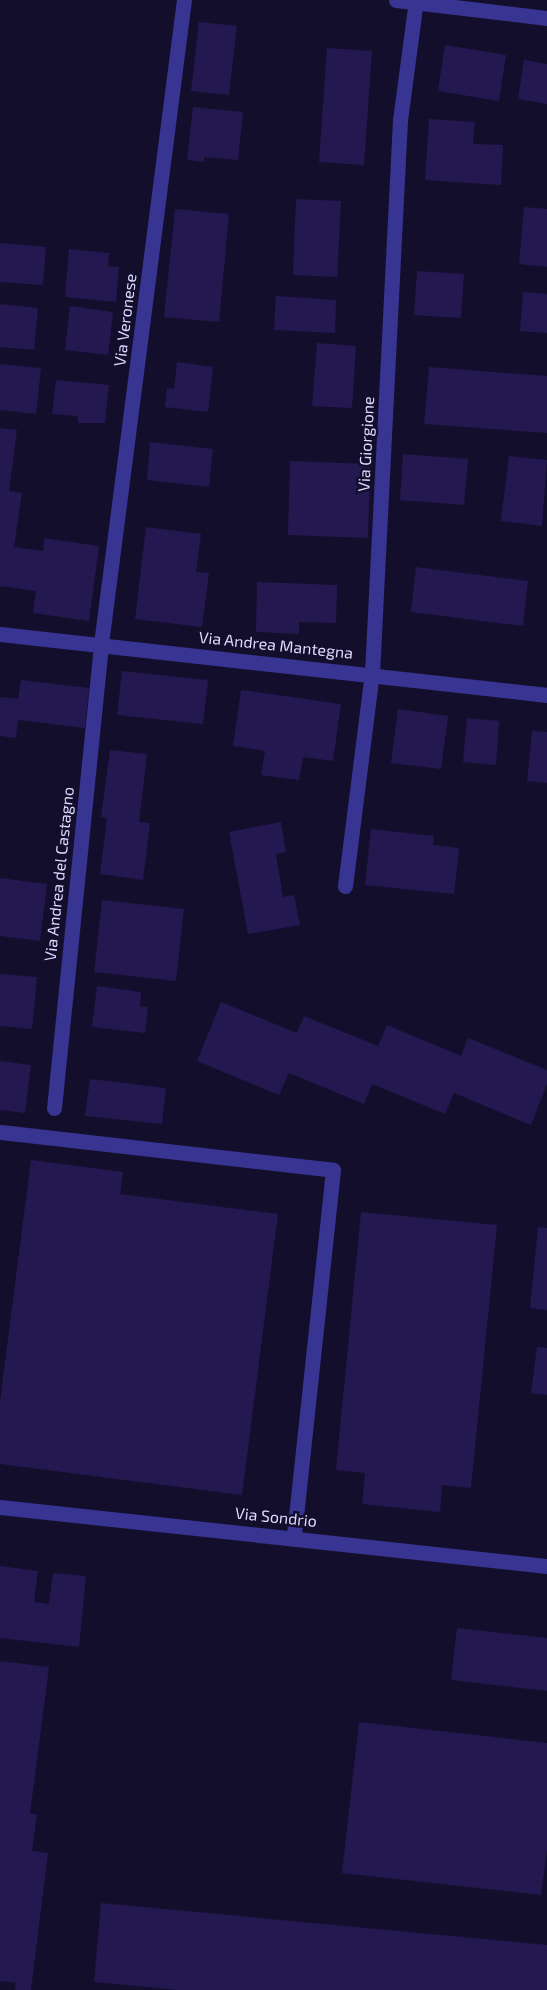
<!DOCTYPE html>
<html>
<head>
<meta charset="utf-8">
<style>
  body { margin:0 }
  #map { position:relative; width:547px; height:1990px; overflow:hidden; background:#140e2d; font-family:"Exo 2",sans-serif }
  div>[style] { position:absolute }
  [style*='--x'] { left:calc(var(--x)*1px); top:calc(var(--y)*1px); width:calc(var(--w)*1px); rotate:calc(var(--a)*1deg) }
  .building>* { inset:0; background:#241850 }
  .service>* { height:15px; margin:-7.5px; padding:0 7.5px; transform-origin:7.5px; border-radius:7.5px; background:#383491 }
  .minor>* { height:15px; margin:-7.5px; padding:0 7.5px; transform-origin:7.5px; border-radius:7.5px; background:#383491 }
  span { translate:-50% -50%; white-space:nowrap; text-align:center; line-height:1.15; -webkit-text-stroke:5px #140e2d; paint-order:stroke }
  .street-label { font-size:16px; color:#dedaff }
</style>
</head>
<body>
<div id="map">
  <div class="building">
    <div style="clip-path:polygon(199px 22px,237px 26px,229px 95px,191px 91px)"></div>
    <div style="clip-path:polygon(445px 45px,506px 55px,499px 101px,438px 91px)"></div>
    <div style="clip-path:polygon(327px 48px,372px 51px,364px 165px,319px 162px)"></div>
    <div style="clip-path:polygon(524px 60px,547px 64px,547px 104px,518px 99px)"></div>
    <div style="clip-path:polygon(193px 107px,243px 112px,238px 160px,204px 157px,204px 162px,187px 160px)"></div>
    <div style="clip-path:polygon(429px 119px,475px 122px,473px 144px,503px 145px,501px 185px,425px 180px)"></div>
    <div style="clip-path:polygon(296px 199px,341px 201px,337px 277px,293px 275px)"></div>
    <div style="clip-path:polygon(524px 207px,547px 209px,547px 267px,519px 264px)"></div>
    <div style="clip-path:polygon(175px 209px,229px 214px,219px 322px,164px 317px)"></div>
    <div style="clip-path:polygon(0 243px,46px 247px,43px 285px,0 282px)"></div>
    <div style="clip-path:polygon(69px 249px,109px 253px,108px 266px,119px 267px,116px 302px,65px 297px)"></div>
    <div style="clip-path:polygon(417px 271px,464px 274px,461px 318px,414px 315px)"></div>
    <div style="clip-path:polygon(523px 292px,547px 294px,547px 333px,520px 331px)"></div>
    <div style="clip-path:polygon(276px 296px,336px 300px,335px 333px,274px 330px)"></div>
    <div style="clip-path:polygon(0 304px,38px 308px,34px 350px,0 347px)"></div>
    <div style="clip-path:polygon(70px 306px,113px 312px,108px 355px,65px 350px)"></div>
    <div style="clip-path:polygon(317px 343px,356px 346px,352px 408px,312px 406px)"></div>
    <div style="clip-path:polygon(177px 362px,213px 367px,208px 412px,165px 407px,167px 388px,174px 389px)"></div>
    <div style="clip-path:polygon(0 364px,41px 368px,36px 414px,0 410px)"></div>
    <div style="clip-path:polygon(429px 367px,547px 376px,547px 433px,424px 424px)"></div>
    <div style="clip-path:polygon(56px 380px,109px 385px,105px 423px,78px 423px,78px 416px,52px 414px)"></div>
    <div style="clip-path:polygon(0 428px,17px 430px,9px 491px,22px 493px,14px 547px,43px 551px,44px 538px,99px 546px,89px 621px,33px 613px,36px 591px,0 586px)"></div>
    <div style="clip-path:polygon(150px 442px,213px 449px,209px 487px,147px 480px)"></div>
    <div style="clip-path:polygon(403px 454px,468px 459px,464px 505px,400px 500px)"></div>
    <div style="clip-path:polygon(509px 456px,547px 460px,542px 526px,501px 521px)"></div>
    <div style="clip-path:polygon(290px 461px,370px 464px,368px 538px,288px 535px)"></div>
    <div style="clip-path:polygon(146px 527px,201px 534px,196px 572px,209px 573px,202px 627px,135px 619px)"></div>
    <div style="clip-path:polygon(416px 567px,528px 581px,523px 626px,411px 612px)"></div>
    <div style="clip-path:polygon(257px 582px,337px 585px,336px 623px,299px 622px,299px 634px,256px 632px)"></div>
    <div style="clip-path:polygon(122px 671px,208px 680px,203px 724px,117px 715px)"></div>
    <div style="clip-path:polygon(21px 680px,89px 688px,85px 728px,18px 720px,16px 738px,0 736px,0 697px,18px 699px)"></div>
    <div style="clip-path:polygon(241px 690px,341px 704px,333px 761px,303px 757px,299px 780px,261px 775px,265px 751px,233px 746px)"></div>
    <div style="clip-path:polygon(398px 709px,448px 716px,441px 769px,391px 763px)"></div>
    <div style="clip-path:polygon(467px 718px,499px 721px,496px 765px,463px 762px)"></div>
    <div style="clip-path:polygon(532px 731px,547px 732px,547px 783px,527px 781px)"></div>
    <div style="clip-path:polygon(110px 750px,147px 754px,139px 822px,150px 823px,143px 880px,100px 874px,107px 818px,101px 817px)"></div>
    <div style="clip-path:polygon(281px 822px,286px 852px,276px 854px,283px 897px,294px 895px,300px 925px,248px 934px,229px 832px)"></div>
    <div style="clip-path:polygon(371px 829px,434px 836px,433px 845px,459px 848px,454px 894px,365px 885px)"></div>
    <div style="clip-path:polygon(0 878px,47px 884px,40px 941px,0 936px)"></div>
    <div style="clip-path:polygon(102px 900px,184px 909px,176px 981px,94px 972px)"></div>
    <div style="clip-path:polygon(0 974px,37px 977px,32px 1029px,0 1026px)"></div>
    <div style="clip-path:polygon(97px 986px,141px 992px,140px 1006px,148px 1007px,145px 1033px,92px 1027px)"></div>
    <div style="clip-path:polygon(221px 1002px,297px 1033px,304px 1016px,378px 1046px,387px 1025px,461px 1056px,468px 1038px,547px 1070px,547px 1084px,531px 1125px,454px 1093px,445px 1114px,372px 1084px,364px 1104px,289px 1073px,279px 1095px,197px 1061px)"></div>
    <div style="clip-path:polygon(0 1061px,31px 1065px,25px 1113px,0 1110px)"></div>
    <div style="clip-path:polygon(90px 1079px,166px 1088px,162px 1124px,85px 1116px)"></div>
    <div style="clip-path:polygon(31px 1160px,123px 1172px,120px 1194px,278px 1214px,242px 1495px,0 1464px,0 1401px)"></div>
    <div style="clip-path:polygon(361px 1212px,497px 1225px,471px 1488px,442px 1485px,440px 1512px,362px 1504px,365px 1473px,336px 1470px)"></div>
    <div style="clip-path:polygon(538px 1227px,547px 1228px,547px 1310px,530px 1308px)"></div>
    <div style="clip-path:polygon(537px 1347px,547px 1348px,547px 1395px,531px 1393px)"></div>
    <div style="clip-path:polygon(0 1566px,38px 1571px,34px 1602px,49px 1604px,53px 1573px,86px 1576px,79px 1647px,0 1638px)"></div>
    <div style="clip-path:polygon(457px 1628px,547px 1638px,547px 1691px,451px 1680px)"></div>
    <div style="clip-path:polygon(0 1661px,49px 1667px,30px 1814px,37px 1814px,32px 1851px,48px 1853px,31px 1990px,15px 1990px,16px 1983px,0 1981px)"></div>
    <div style="clip-path:polygon(359px 1722px,547px 1743px,547px 1850px,541px 1895px,342px 1873px)"></div>
    <div style="clip-path:polygon(101px 1903px,547px 1945px,547px 1990px,179px 1990px,94px 1982px)"></div>
  </div>
  <div class="service">
    <div style="--x:1;--y:1132;--w:334;--a:6.5"></div>
    <div style="--x:333;--y:1170;--w:368;--a:96.1"></div>
  </div>
  <div class="minor">
    <div style="--x:396;--y:0;--w:152;--a:6.8"></div>
    <div style="--x:0;--y:634;--w:550;--a:6.36"></div>
    <div style="--x:345;--y:886;--w:215;--a:-82.8"></div>
    <div style="--x:372;--y:673;--w:554;--a:-87.1"></div>
    <div style="--x:400;--y:120;--w:121;--a:-82.4"></div>
    <div style="--x:54;--y:1108;--w:466;--a:-84.2"></div>
    <div style="--x:101;--y:644;--w:649;--a:-82.66"></div>
    <div style="--x:0;--y:1507;--w:550;--a:6.16"></div>
  </div>
  <div class="street-label">
    <span style="left:125px;top:320px;rotate:-83deg">Via Veronese</span>
    <span style="left:366px;top:444px;rotate:-87deg">Via Giorgione</span>
    <span style="left:276px;top:645px;rotate:6deg">Via Andrea Mantegna</span>
    <span style="left:59px;top:874px;rotate:-84deg">Via Andrea del Castagno</span>
    <span style="left:276px;top:1517px;rotate:6deg">Via Sondrio</span>
  </div>
</div>
</body>
</html>
